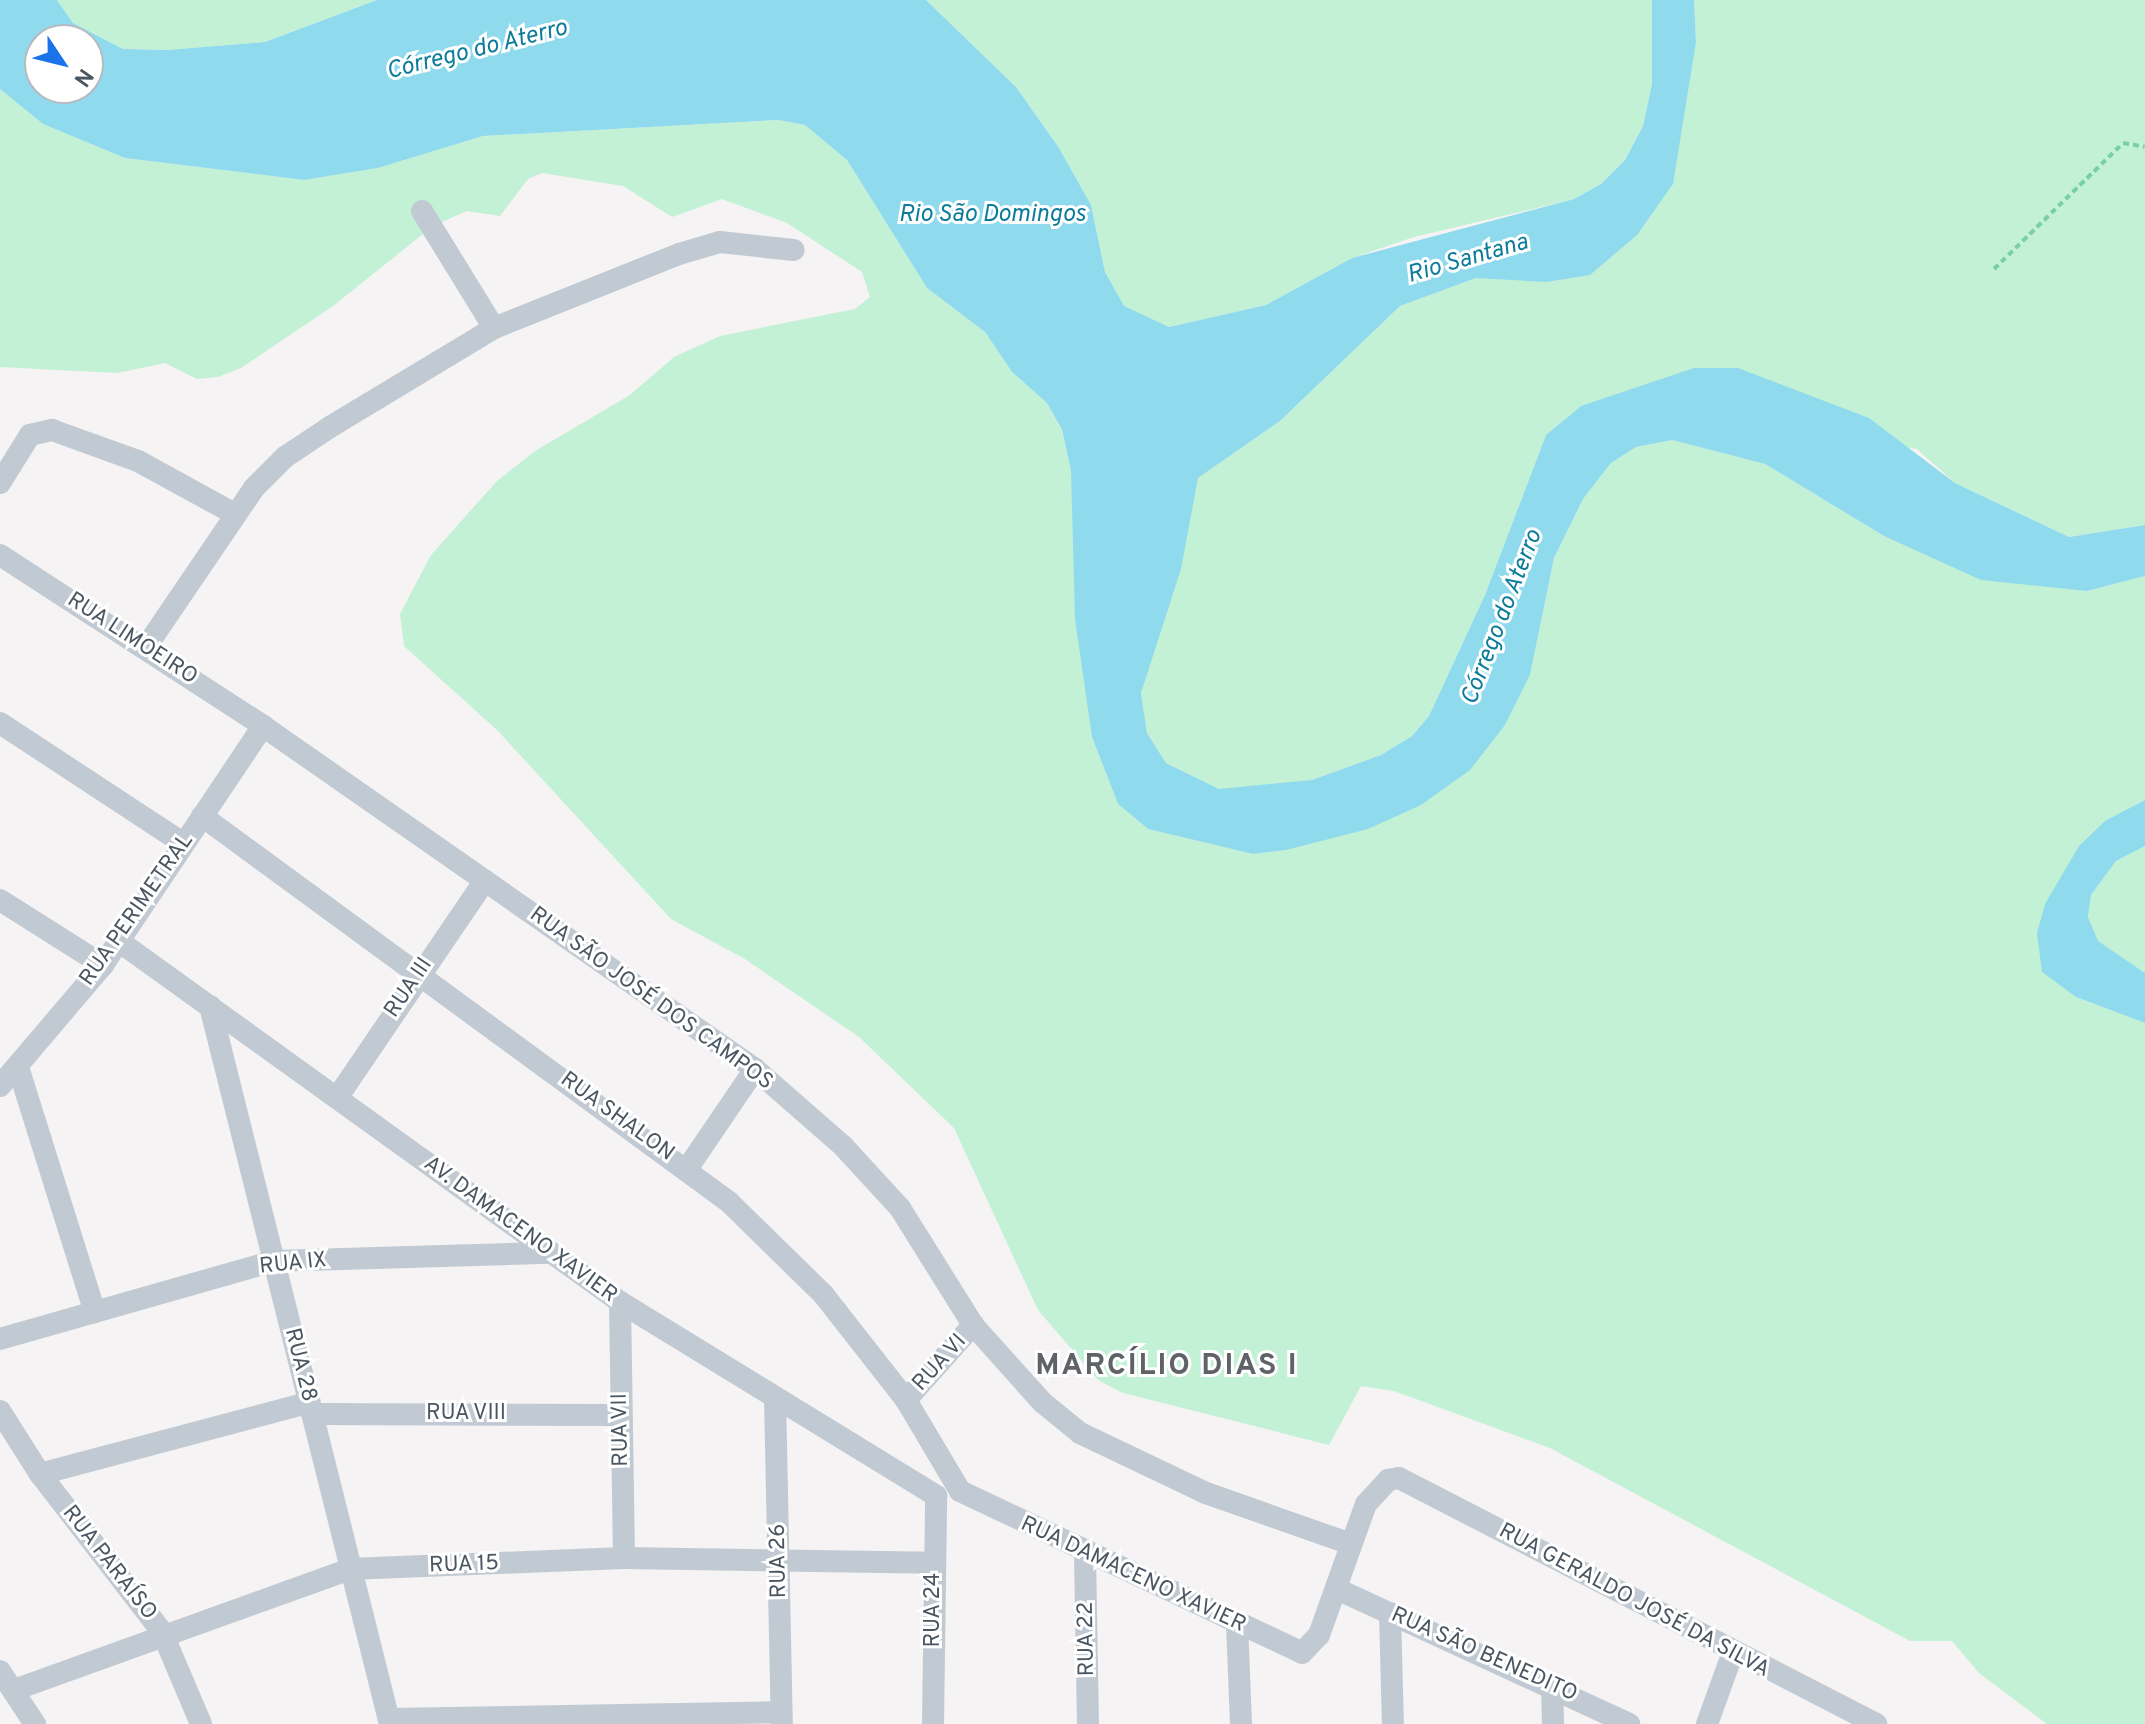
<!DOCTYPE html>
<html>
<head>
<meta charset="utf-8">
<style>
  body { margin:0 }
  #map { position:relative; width:2145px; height:1724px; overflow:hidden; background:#f5f3f3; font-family:Overpass,sans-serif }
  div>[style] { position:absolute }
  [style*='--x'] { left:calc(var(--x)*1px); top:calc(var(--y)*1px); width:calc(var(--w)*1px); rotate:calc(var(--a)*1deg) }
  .green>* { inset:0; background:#c3f1d5 }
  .water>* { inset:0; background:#90daee }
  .path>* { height:4px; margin-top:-2px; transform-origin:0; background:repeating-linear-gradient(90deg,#7ad0a6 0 6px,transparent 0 10px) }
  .street>* { height:22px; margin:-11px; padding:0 11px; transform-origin:11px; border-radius:11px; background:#c1cad2 }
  span { translate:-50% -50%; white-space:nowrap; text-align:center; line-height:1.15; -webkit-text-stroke:6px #fff; paint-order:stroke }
  .street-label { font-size:22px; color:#4a5661 }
  .water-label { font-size:24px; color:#0c7c9b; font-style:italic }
  .district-label { font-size:30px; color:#5f6368; font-weight:700; letter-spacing:2px }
  .north { position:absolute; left:24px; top:24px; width:80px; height:80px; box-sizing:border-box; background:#fff; border:2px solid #b7bbc0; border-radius:50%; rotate:125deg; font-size:22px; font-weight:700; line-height:32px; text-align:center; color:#4a5661 }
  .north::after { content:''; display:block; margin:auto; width:28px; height:36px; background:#1a73e8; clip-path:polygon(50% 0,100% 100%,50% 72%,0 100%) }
</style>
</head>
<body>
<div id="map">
  <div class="green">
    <div style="clip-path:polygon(57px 0,377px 0,265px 42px,167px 50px,123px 49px,73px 23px)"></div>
    <div style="clip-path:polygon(926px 0,1652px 0,1652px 84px,1643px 126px,1625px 160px,1601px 184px,1574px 199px,1414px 237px,1352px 258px,1266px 305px,1169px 327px,1124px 307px,1105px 272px,1091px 205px,1059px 148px,1016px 87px)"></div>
    <div style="clip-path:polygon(1694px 0,2145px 0,2145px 525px,2069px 537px,1955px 483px,1917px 449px,1597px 401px,1581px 406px,1546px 435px,1485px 595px,1429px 716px,1412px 736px,1381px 755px,1312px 780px,1262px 788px,1219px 789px,1166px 763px,1147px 733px,1141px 693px,1198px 478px,1280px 421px,1400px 306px,1476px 278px,1589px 275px,1696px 42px)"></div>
    <div style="clip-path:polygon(0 89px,43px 124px,125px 158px,304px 180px,378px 168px,483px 136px,778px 120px,805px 125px,847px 160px,927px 288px,985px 332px,1012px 372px,1047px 403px,1062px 431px,1071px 471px,1092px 737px,1118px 804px,1148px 829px,1253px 854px,1286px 850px,1505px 725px,1530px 675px,1554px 558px,1583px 499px,1611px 463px,1636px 447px,1672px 440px,1765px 464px,1884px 536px,2087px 591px,2145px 576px,2145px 800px,2105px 822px,2079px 846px,2076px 997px,2145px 1023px,2145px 1724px,2047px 1724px,1979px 1673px,1952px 1641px,1910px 1641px,1550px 1448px,1394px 1391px,1361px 1386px,1329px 1445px,1123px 1393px,1098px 1380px,1038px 1310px,954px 1128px,859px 1037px,745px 959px,671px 919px,497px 730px,404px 646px,400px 614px,431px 555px,497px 481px,535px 451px,630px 395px,674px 357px,720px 336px,855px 309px,870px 297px,862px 272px,787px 223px,722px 199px,672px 217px,623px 186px,542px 173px,528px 179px,500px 216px,467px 211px,433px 226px,333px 306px,241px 368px,218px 377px,197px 379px,165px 363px,117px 373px,0 367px)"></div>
    <div style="clip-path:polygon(2145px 846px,2145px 973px,2097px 941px,2088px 917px,2091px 895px,2116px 861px)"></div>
  </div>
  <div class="water">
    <div style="clip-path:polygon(evenodd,0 0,57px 0,73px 23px,123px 49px,167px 50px,265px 42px,377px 0,926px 0,1016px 87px,1059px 148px,1091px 205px,1105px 272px,1124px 306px,1169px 327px,1266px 305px,1352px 258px,1574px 199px,1601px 184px,1625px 160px,1643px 126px,1652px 84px,1652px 0,1694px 0,1696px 42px,1673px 184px,1637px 235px,1590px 275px,1546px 282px,1476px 278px,1400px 306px,1280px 421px,1198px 478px,1181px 569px,1141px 693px,1147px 733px,1166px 763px,1219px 789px,1312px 780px,1381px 755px,1412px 736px,1429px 716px,1485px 595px,1546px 435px,1581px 406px,1694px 368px,1738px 368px,1869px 418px,1955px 483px,2069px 537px,2145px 525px,2145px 576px,2087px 591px,1981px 580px,1884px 536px,1765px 464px,1672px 440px,1636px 447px,1611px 463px,1583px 499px,1554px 558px,1530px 675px,1505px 725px,1470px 770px,1421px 805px,1368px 829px,1286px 850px,1253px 854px,1148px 829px,1118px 804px,1092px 737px,1075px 619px,1071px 471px,1062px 430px,1047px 403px,1012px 372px,985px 332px,927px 288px,847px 160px,805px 125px,778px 120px,483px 136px,378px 168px,304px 180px,125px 158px,43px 124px,0 89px,0 0,88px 40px,88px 88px,40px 88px,40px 40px,88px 40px)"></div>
    <div style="clip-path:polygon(2145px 800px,2145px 846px,2116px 861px,2091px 895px,2088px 917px,2098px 941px,2145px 973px,2145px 1023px,2076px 997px,2042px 972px,2037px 933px,2045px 904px,2079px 846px,2105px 821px)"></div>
  </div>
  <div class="path">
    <div style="--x:1994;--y:269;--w:180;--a:-44.3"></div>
    <div style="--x:2123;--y:143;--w:22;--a:10"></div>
  </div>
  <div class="street">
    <div style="--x:422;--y:211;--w:137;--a:58.4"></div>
    <div style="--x:0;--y:483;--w:57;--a:-58"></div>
    <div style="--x:30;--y:435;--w:23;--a:-13"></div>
    <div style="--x:52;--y:430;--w:91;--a:19.8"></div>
    <div style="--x:138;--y:461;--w:111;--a:28.7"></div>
    <div style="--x:0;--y:555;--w:314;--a:33"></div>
    <div style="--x:263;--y:726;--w:600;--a:34.88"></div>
    <div style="--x:755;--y:1069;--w:117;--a:41.2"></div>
    <div style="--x:843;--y:1146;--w:84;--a:47.4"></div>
    <div style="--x:900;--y:1208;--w:138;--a:58"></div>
    <div style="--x:973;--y:1325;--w:103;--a:48.1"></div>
    <div style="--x:1042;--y:1402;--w:49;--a:39.2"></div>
    <div style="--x:1080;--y:1433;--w:140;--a:25.5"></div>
    <div style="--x:1206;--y:1493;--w:151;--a:19.4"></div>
    <div style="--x:146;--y:647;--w:192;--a:-55.8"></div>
    <div style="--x:254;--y:488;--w:44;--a:-45"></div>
    <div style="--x:285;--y:457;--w:54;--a:-33.7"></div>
    <div style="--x:330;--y:427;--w:192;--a:-31.1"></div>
    <div style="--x:494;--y:328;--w:199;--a:-21.8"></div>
    <div style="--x:679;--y:254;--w:43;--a:-16.3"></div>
    <div style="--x:720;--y:242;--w:74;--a:6.2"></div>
    <div style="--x:0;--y:723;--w:219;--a:33.3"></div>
    <div style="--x:202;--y:816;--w:653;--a:36.22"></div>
    <div style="--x:729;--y:1202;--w:132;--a:44.4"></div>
    <div style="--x:823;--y:1294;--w:135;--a:51.9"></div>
    <div style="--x:906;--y:1400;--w:106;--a:59.3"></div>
    <div style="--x:0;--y:900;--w:122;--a:32.3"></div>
    <div style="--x:120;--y:942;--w:616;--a:35.75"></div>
    <div style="--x:620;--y:1302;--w:371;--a:31.5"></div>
    <div style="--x:210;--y:1006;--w:740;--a:75.93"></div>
    <div style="--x:18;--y:1067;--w:257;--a:72.6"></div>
    <div style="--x:0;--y:1086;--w:159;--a:-49.6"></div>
    <div style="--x:103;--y:965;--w:288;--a:-56.2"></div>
    <div style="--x:337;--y:1098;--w:263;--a:-55.8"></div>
    <div style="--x:687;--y:1169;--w:121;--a:-55.8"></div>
    <div style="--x:620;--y:1302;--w:256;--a:89.1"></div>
    <div style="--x:0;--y:1339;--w:285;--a:-15.9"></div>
    <div style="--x:274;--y:1261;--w:275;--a:-1.7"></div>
    <div style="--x:775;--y:1398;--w:326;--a:88.8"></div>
    <div style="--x:906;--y:1400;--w:101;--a:-48.2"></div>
    <div style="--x:0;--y:1411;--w:75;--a:57.6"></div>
    <div style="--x:40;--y:1474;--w:200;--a:52.3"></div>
    <div style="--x:162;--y:1632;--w:100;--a:67"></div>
    <div style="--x:312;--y:1414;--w:308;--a:0.2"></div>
    <div style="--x:40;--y:1474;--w:279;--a:-14.9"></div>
    <div style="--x:960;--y:1491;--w:378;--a:25.3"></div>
    <div style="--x:1302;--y:1653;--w:25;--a:-47"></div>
    <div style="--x:1319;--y:1635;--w:139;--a:-70.3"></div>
    <div style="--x:1366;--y:1504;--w:33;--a:-47"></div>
    <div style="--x:1388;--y:1480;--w:11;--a:-10"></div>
    <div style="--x:1399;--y:1478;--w:537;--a:27.28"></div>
    <div style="--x:1085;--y:1554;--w:170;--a:89"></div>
    <div style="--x:1337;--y:1589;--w:322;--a:24.8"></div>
    <div style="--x:1390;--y:1613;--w:111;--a:88.5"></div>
    <div style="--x:1237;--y:1624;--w:100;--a:87.7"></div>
    <div style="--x:0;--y:1671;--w:64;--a:56.6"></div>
    <div style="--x:1552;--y:1683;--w:41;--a:88.6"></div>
    <div style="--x:14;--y:1690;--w:357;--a:-19.8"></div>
    <div style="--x:350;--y:1569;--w:274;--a:-2.3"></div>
    <div style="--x:624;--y:1558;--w:310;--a:0.9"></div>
    <div style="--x:389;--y:1719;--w:392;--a:-1"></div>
    <div style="--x:933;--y:1724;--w:228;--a:-89.2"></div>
    <div style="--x:1707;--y:1724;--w:73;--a:-70.1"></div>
  </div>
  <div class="street-label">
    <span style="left:132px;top:639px;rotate:33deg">RUA LIMOEIRO</span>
    <span style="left:137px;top:910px;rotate:-55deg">RUA PERIMETRAL</span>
    <span style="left:409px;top:988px;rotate:-56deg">RUA III</span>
    <span style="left:651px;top:999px;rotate:36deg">RUA SÃO JOSÉ DOS CAMPOS</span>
    <span style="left:617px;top:1117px;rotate:36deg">RUA SHALON</span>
    <span style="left:520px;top:1230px;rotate:36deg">AV. DAMACENO XAVIER</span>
    <span style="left:293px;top:1264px;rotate:-6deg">RUA IX</span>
    <span style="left:940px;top:1363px;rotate:-48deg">RUA VI</span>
    <span style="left:300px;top:1365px;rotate:76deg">RUA 28</span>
    <span style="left:466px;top:1414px">RUA VIII</span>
    <span style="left:621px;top:1430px;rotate:-91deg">RUA VII</span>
    <span style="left:779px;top:1561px;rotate:-91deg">RUA 26</span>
    <span style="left:109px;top:1563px;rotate:52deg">RUA PARAÍSO</span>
    <span style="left:464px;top:1565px;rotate:-2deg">RUA 15</span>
    <span style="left:1133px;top:1575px;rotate:25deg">RUA DAMACENO XAVIER</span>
    <span style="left:1634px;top:1601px;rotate:28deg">RUA GERALDO JOSÉ DA SILVA</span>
    <span style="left:934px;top:1610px;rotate:-90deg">RUA 24</span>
    <span style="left:1087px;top:1639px;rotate:-91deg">RUA 22</span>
    <span style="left:1484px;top:1655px;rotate:24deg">RUA SÃO BENEDITO</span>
  </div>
  <div class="water-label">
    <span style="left:477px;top:51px;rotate:-14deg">Córrego do Aterro</span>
    <span style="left:992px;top:216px">Rio São Domingos</span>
    <span style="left:1468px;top:260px;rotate:-16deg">Rio Santana</span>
    <span style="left:1503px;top:618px;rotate:-69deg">Córrego do Aterro</span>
  </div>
  <div class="district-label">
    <span style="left:1167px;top:1367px">MARCÍLIO DIAS I</span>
  </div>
  <div class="north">N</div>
</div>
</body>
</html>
